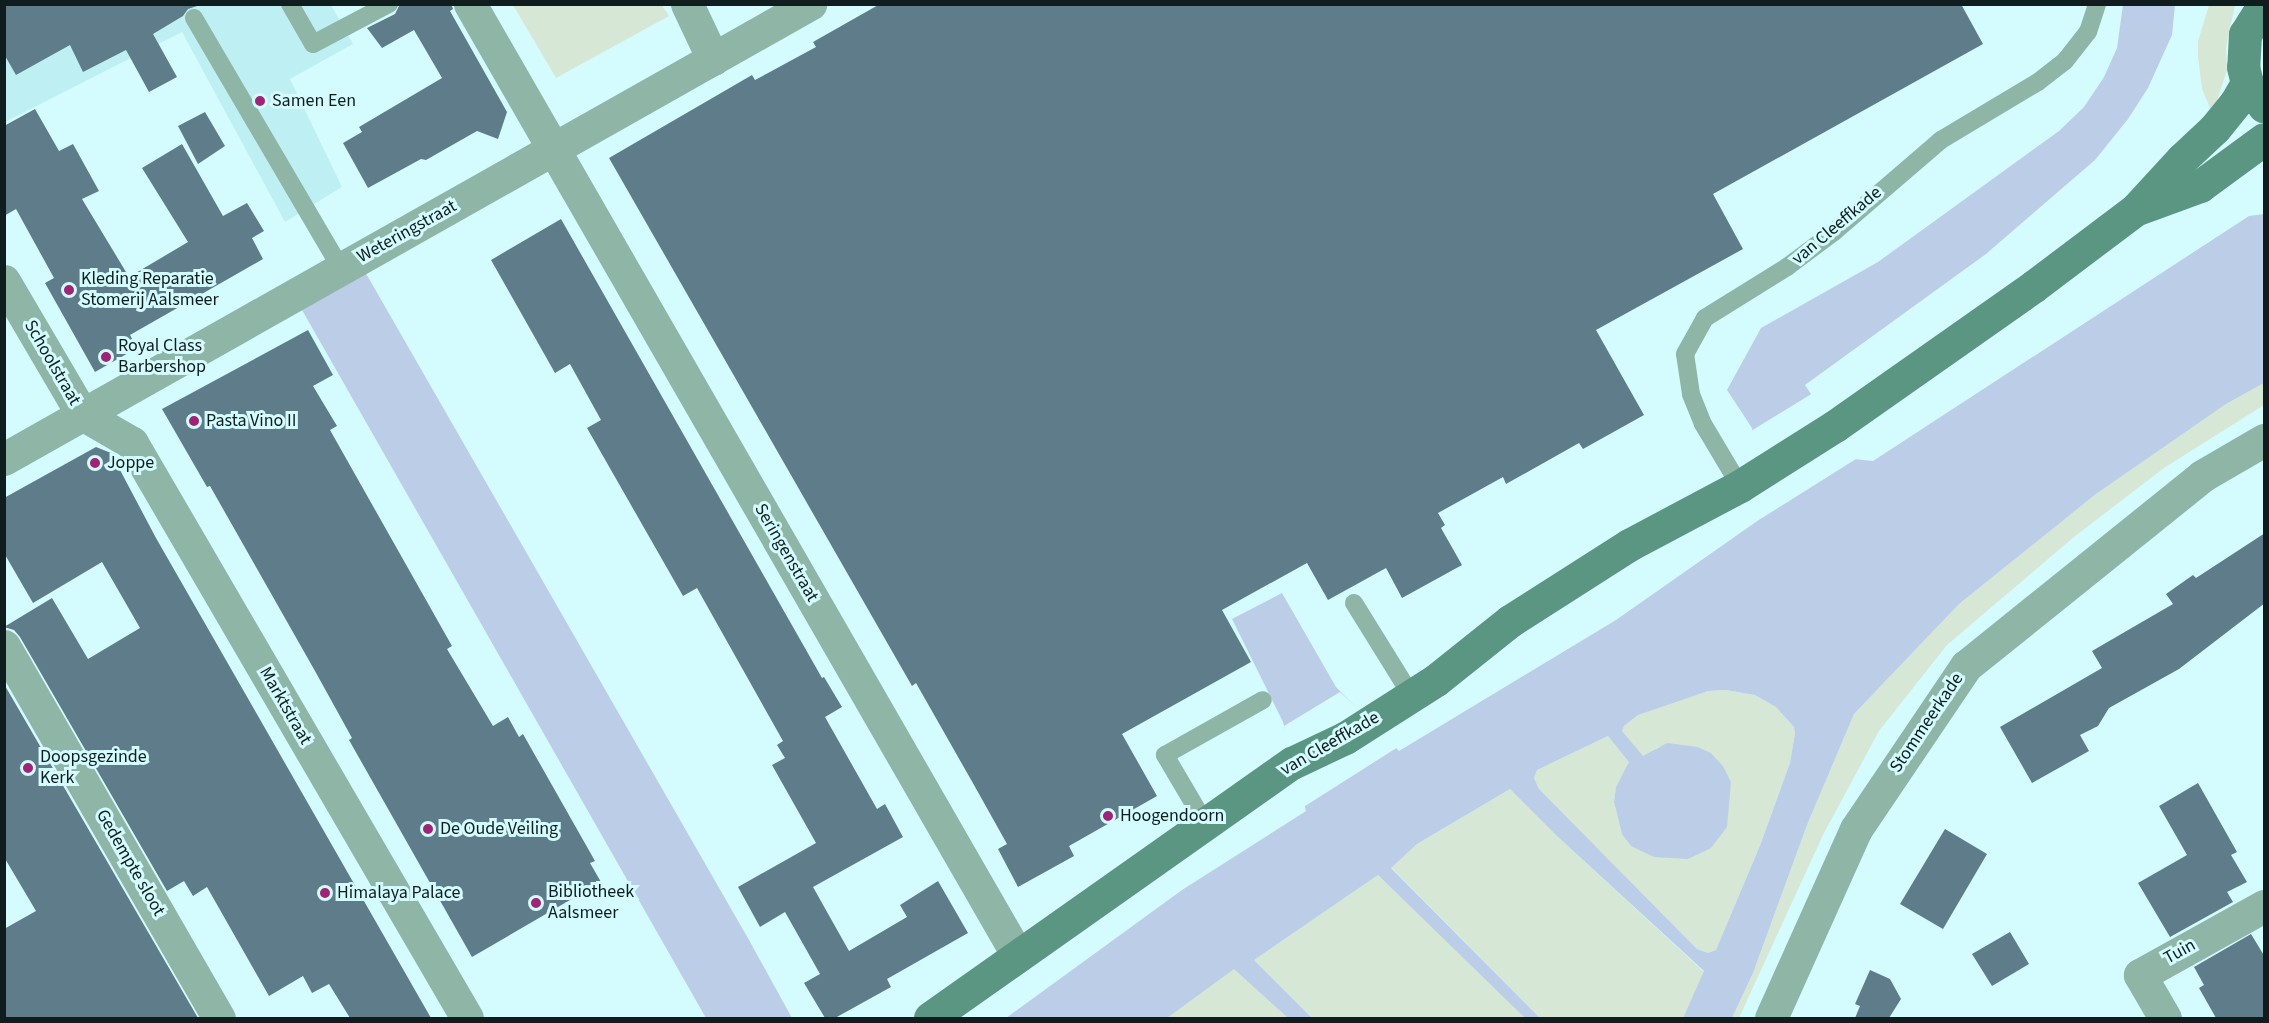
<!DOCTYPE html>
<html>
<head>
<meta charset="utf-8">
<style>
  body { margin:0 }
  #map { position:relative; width:2269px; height:1023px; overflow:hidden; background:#d4fcfe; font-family:"Source Sans 3",sans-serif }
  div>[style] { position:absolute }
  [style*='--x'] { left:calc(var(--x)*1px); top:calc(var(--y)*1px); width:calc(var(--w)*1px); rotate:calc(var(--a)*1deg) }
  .built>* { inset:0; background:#bef0f3 }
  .green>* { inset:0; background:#d7e7d6 }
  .water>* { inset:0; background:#bccde7 }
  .pier>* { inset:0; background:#d4fcfe }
  .building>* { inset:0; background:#5e7c8a }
  .service>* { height:18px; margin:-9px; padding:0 9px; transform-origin:9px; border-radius:9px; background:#8fb5a7 }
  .minor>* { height:33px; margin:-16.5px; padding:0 16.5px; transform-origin:16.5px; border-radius:16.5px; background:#8fb5a7 }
  .secondary>* { height:33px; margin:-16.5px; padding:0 16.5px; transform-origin:16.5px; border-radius:16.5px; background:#5b9683 }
  .dots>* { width:16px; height:16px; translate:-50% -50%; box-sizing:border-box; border:3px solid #d4fcfe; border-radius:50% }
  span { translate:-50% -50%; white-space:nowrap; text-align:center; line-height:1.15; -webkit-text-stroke:6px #d4fcfe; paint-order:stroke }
  .poi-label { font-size:18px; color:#0f1d1e }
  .left { translate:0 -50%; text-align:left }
  .street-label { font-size:18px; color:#0f1d1e }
  .frame { position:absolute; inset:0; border:6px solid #0f1d1e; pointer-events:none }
</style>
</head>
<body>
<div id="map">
  <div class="built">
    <div style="clip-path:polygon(5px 5px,331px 5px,353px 44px,290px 79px,342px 187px,285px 222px,182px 32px,5px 122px)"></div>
  </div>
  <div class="green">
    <div style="clip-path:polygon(513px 5px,662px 5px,669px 16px,556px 78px)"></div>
    <div style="clip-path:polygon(2209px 5px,2235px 5px,2226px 47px,2227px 70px,2215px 107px,2210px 108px,2202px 89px,2198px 57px,2198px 41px)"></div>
    <div style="clip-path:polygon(2264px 383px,2264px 405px,2164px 468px,2074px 537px,1947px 645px,1879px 731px,1824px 833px,1739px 1018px,1732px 1018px,1753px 973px,1807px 825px,1854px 714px,1959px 604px,2096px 494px,2226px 404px)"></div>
    <div style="clip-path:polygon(1726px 690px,1755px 695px,1776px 707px,1794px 727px,1795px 733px,1790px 763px,1761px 843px,1716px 950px,1708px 953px,1697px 949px,1539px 789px,1534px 778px,1537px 770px,1608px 736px,1630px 762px,1616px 787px,1614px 802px,1622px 834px,1723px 766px,1711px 753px,1698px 747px,1658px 747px,1648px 756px,1643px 757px,1622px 731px,1624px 726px,1638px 715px,1672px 702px,1708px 691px)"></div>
    <div style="clip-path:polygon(1510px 789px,1557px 836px,1704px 972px,1683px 1018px,1540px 1018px,1391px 867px,1417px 844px)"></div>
    <div style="clip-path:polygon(1378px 875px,1475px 968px,1525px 1018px,1312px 1018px,1254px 960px)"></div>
    <div style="clip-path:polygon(1234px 968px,1288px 1018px,1167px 1018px,1183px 1005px)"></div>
  </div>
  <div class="water">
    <div style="clip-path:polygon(evenodd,2123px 5px,2175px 5px,2172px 35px,2148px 88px,2128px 119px,2095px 160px,1986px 254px,1805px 385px,1854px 459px,1873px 461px,2249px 216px,2264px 214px,2264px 383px,2226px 404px,2096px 494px,1959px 604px,1854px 714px,1807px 825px,1753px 973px,1732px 1018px,1683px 1018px,1704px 971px,1557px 836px,1510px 789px,1417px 844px,1391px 868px,1540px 1018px,1525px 1018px,1378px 875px,1254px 960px,1312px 1018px,1288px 1018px,1234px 969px,1167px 1018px,1006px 1018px,1182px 890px,1306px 811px,1283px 722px,1232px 619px,1282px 593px,1336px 687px,1399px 751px,1616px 620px,1763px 517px,1752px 428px,1727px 390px,1761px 328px,1878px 262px,2059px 131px,2084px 107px,2104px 77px,2117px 48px,2123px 5px,1726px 690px,1755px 695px,1776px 707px,1794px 727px,1795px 733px,1790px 763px,1761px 843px,1716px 950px,1708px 953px,1697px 949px,1539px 789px,1534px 778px,1537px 770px,1608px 736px,1629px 762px,1616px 787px,1614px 802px,1622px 834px,1631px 846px,1654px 857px,1688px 859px,1711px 848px,1727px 827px,1731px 782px,1723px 766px,1711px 753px,1698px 747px,1667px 743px,1643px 756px,1622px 731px,1624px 726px,1638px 715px,1708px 691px,1726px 690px)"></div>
    <div style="clip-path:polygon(364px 270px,749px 940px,792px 1018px,706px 1018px,302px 310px)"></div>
  </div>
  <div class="pier">
    <div style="clip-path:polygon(1813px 393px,1856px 459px,1762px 518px,1751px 431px)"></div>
    <div style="clip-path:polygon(1340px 692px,1398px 747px,1302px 808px,1284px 726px)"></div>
  </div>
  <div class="building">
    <div style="clip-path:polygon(4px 4px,203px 4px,188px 9px,183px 16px,153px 34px,177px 77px,149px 92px,126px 50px,83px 72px,70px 45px,16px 75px,4px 54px)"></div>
    <div style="clip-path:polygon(400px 4px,451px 4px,453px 9px,450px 11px,507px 112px,498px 139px,477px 131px,426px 160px,421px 159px,368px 188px,343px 143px,362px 132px,359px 127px,442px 78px,414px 30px,382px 48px,367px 28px,395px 14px)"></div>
    <div style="clip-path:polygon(880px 4px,1961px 4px,1983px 44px,1713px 194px,1743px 249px,1596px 330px,1644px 415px,1583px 449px,1579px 443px,1506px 484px,1503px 477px,1438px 513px,1445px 525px,1441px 528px,1462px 565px,1402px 598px,1386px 568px,1328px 600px,1307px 563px,1222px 610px,1251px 662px,1122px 734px,1157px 796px,1069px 846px,1074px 856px,1018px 887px,998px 849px,1007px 844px,974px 785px,916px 683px,912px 686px,609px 158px,752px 75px,755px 80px,816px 47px,813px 42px)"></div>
    <div style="clip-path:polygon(35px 109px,59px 151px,73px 144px,99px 191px,82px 199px,129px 277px,188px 242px,142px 168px,182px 144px,223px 216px,247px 203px,264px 231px,252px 238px,263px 259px,130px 335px,137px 348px,95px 372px,45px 283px,54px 278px,16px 209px,4px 216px,4px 126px)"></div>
    <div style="clip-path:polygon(205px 112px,225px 146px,198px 164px,178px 126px)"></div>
    <div style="clip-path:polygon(561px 219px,822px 678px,824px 677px,842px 707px,825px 717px,877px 809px,885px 804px,903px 837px,813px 887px,849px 951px,907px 917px,900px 905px,938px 881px,968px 933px,887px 979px,891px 987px,835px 1018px,825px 1018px,804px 983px,820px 974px,785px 912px,760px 927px,738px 887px,816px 843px,772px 765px,785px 758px,777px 745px,783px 741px,697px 588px,683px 596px,587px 428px,601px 420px,570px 364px,555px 373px,491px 260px)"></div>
    <div style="clip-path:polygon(308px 330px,333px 375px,313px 386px,337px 426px,330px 430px,452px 646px,447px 649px,493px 726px,508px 717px,519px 737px,523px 734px,595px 861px,590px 863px,601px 882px,472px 957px,349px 740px,352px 738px,315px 671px,210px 486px,207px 487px,162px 409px)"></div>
    <div style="clip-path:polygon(96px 447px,111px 453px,156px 538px,431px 1018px,350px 1018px,329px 984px,312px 993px,303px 976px,269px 996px,207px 887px,193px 896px,184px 881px,167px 891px,20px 637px,14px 630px,4px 627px,52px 598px,88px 659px,140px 628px,102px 562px,33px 603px,4px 553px,4px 498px)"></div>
    <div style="clip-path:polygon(2265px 533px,2265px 603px,2179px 669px,2109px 708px,2098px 726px,2080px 735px,2089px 751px,2032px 783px,2000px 727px,2102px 668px,2092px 651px,2173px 604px,2166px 594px,2193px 575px,2196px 578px)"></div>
    <div style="clip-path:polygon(4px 684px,198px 1018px,4px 1018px,4px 929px,36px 911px,4px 857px)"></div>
    <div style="clip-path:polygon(2198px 783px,2237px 852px,2231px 855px,2247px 882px,2227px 892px,2233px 902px,2170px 937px,2138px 883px,2187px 855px,2159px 806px)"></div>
    <div style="clip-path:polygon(1945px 829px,1987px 854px,1943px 929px,1900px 904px)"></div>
    <div style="clip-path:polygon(2010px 932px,2029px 964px,1992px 986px,1972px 954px)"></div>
    <div style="clip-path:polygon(2251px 934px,2265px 957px,2265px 1018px,2216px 1018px,2199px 988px,2204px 985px,2194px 967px)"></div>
    <div style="clip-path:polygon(1870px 970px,1890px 979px,1901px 999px,1889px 1018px,1855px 1018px,1860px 1006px,1855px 1004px)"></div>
  </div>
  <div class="service">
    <div style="--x:290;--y:4;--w:46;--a:60.1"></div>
    <div style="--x:313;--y:44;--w:86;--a:-27.8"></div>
    <div style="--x:194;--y:18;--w:291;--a:59.6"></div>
    <div style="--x:1740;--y:486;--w:72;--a:-120.8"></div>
    <div style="--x:1703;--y:424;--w:32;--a:-112"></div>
    <div style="--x:1691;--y:394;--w:40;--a:-98.5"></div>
    <div style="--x:1685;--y:354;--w:41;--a:-60.9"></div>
    <div style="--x:1705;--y:318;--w:97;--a:-31.9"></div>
    <div style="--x:1787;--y:267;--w:59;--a:-36.7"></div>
    <div style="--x:1834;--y:232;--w:141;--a:-40.7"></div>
    <div style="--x:1941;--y:140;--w:113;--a:-30.9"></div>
    <div style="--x:2038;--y:82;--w:34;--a:-38"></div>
    <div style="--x:2065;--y:61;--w:37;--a:-52"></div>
    <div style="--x:2088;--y:32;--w:29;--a:-72"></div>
    <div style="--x:1354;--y:603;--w:108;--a:58.2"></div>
    <div style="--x:1205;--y:823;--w:79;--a:-120.5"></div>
    <div style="--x:1165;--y:755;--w:112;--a:-29.3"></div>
  </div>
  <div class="minor">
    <div style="--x:470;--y:4;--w:1098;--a:60.07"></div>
    <div style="--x:687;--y:4;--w:61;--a:64.7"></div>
    <div style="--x:4;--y:281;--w:154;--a:59.6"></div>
    <div style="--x:82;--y:414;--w:58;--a:30.1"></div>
    <div style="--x:132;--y:443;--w:665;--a:59.77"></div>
    <div style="--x:4;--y:459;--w:926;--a:-29.45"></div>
    <div style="--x:4;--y:646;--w:430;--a:60"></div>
    <div style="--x:1771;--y:1018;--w:207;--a:-65.8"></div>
    <div style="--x:1856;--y:829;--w:197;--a:-56"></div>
    <div style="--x:1966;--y:666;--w:303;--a:-38.8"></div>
    <div style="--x:2202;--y:476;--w:72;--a:-30.1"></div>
    <div style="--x:2165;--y:1018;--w:50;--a:-120.2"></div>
    <div style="--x:2140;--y:975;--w:142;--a:-29.1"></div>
  </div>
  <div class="secondary">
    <div style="--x:2264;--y:4;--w:36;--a:122"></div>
    <div style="--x:2245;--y:34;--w:33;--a:93"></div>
    <div style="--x:2243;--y:67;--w:16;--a:76"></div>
    <div style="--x:2247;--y:83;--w:29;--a:54"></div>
    <div style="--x:2140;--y:208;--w:64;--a:-20.1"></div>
    <div style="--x:2200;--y:186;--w:79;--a:-36.3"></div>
    <div style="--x:930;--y:1018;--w:443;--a:-35.2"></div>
    <div style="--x:1292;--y:763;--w:59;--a:-25.3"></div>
    <div style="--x:1345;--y:738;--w:108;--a:-32.5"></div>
    <div style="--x:1436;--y:680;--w:95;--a:-38.6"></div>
    <div style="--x:1510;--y:621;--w:141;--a:-32.6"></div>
    <div style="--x:1629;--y:545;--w:126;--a:-28"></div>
    <div style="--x:1740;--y:486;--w:112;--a:-32.3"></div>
    <div style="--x:1835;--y:426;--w:243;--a:-35.1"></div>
    <div style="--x:2034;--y:286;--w:128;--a:-37"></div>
    <div style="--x:2136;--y:209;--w:68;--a:-47.4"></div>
    <div style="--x:2182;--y:159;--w:45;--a:-43.2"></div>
    <div style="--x:2215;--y:128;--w:33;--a:-51"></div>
    <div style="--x:2236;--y:102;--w:22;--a:-60"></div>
  </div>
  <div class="dots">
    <div style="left:260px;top:101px;background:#9f2377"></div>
    <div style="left:69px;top:290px;background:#9f2377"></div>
    <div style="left:106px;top:357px;background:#9f2377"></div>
    <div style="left:194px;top:421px;background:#9f2377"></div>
    <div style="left:95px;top:463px;background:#9f2377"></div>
    <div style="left:28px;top:768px;background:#9f2377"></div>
    <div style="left:1108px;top:816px;background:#9f2377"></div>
    <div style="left:428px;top:829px;background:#9f2377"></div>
    <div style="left:325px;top:893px;background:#9f2377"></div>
    <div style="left:536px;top:903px;background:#9f2377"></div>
  </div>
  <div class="poi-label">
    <span class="left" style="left:272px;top:101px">Samen Een</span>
    <span class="left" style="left:81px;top:290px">Kleding Reparatie<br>Stomerij Aalsmeer</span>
    <span class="left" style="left:118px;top:357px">Royal Class<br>Barbershop</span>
    <span class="left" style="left:206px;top:421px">Pasta Vino II</span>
    <span class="left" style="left:107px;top:463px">Joppe</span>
    <span class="left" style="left:40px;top:768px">Doopsgezinde<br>Kerk</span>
    <span class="left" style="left:1120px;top:816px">Hoogendoorn</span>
    <span class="left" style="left:440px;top:829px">De Oude Veiling</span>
    <span class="left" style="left:337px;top:893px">Himalaya Palace</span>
    <span class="left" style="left:548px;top:903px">Bibliotheek<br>Aalsmeer</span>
  </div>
  <div class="street-label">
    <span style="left:1837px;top:226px;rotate:-40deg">van Cleeffkade</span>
    <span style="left:407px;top:232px;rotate:-29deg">Weteringstraat</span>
    <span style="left:52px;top:363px;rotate:60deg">Schoolstraat</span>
    <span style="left:786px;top:553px;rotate:60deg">Seringenstraat</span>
    <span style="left:285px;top:706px;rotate:60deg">Marktstraat</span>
    <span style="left:1927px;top:723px;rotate:-56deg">Stommeerkade</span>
    <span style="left:1330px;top:744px;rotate:-30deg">van Cleeffkade</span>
    <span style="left:130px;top:863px;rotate:60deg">Gedempte sloot</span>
    <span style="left:2180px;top:952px;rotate:-29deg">Tuin</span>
  </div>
  <div class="frame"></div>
</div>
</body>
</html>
